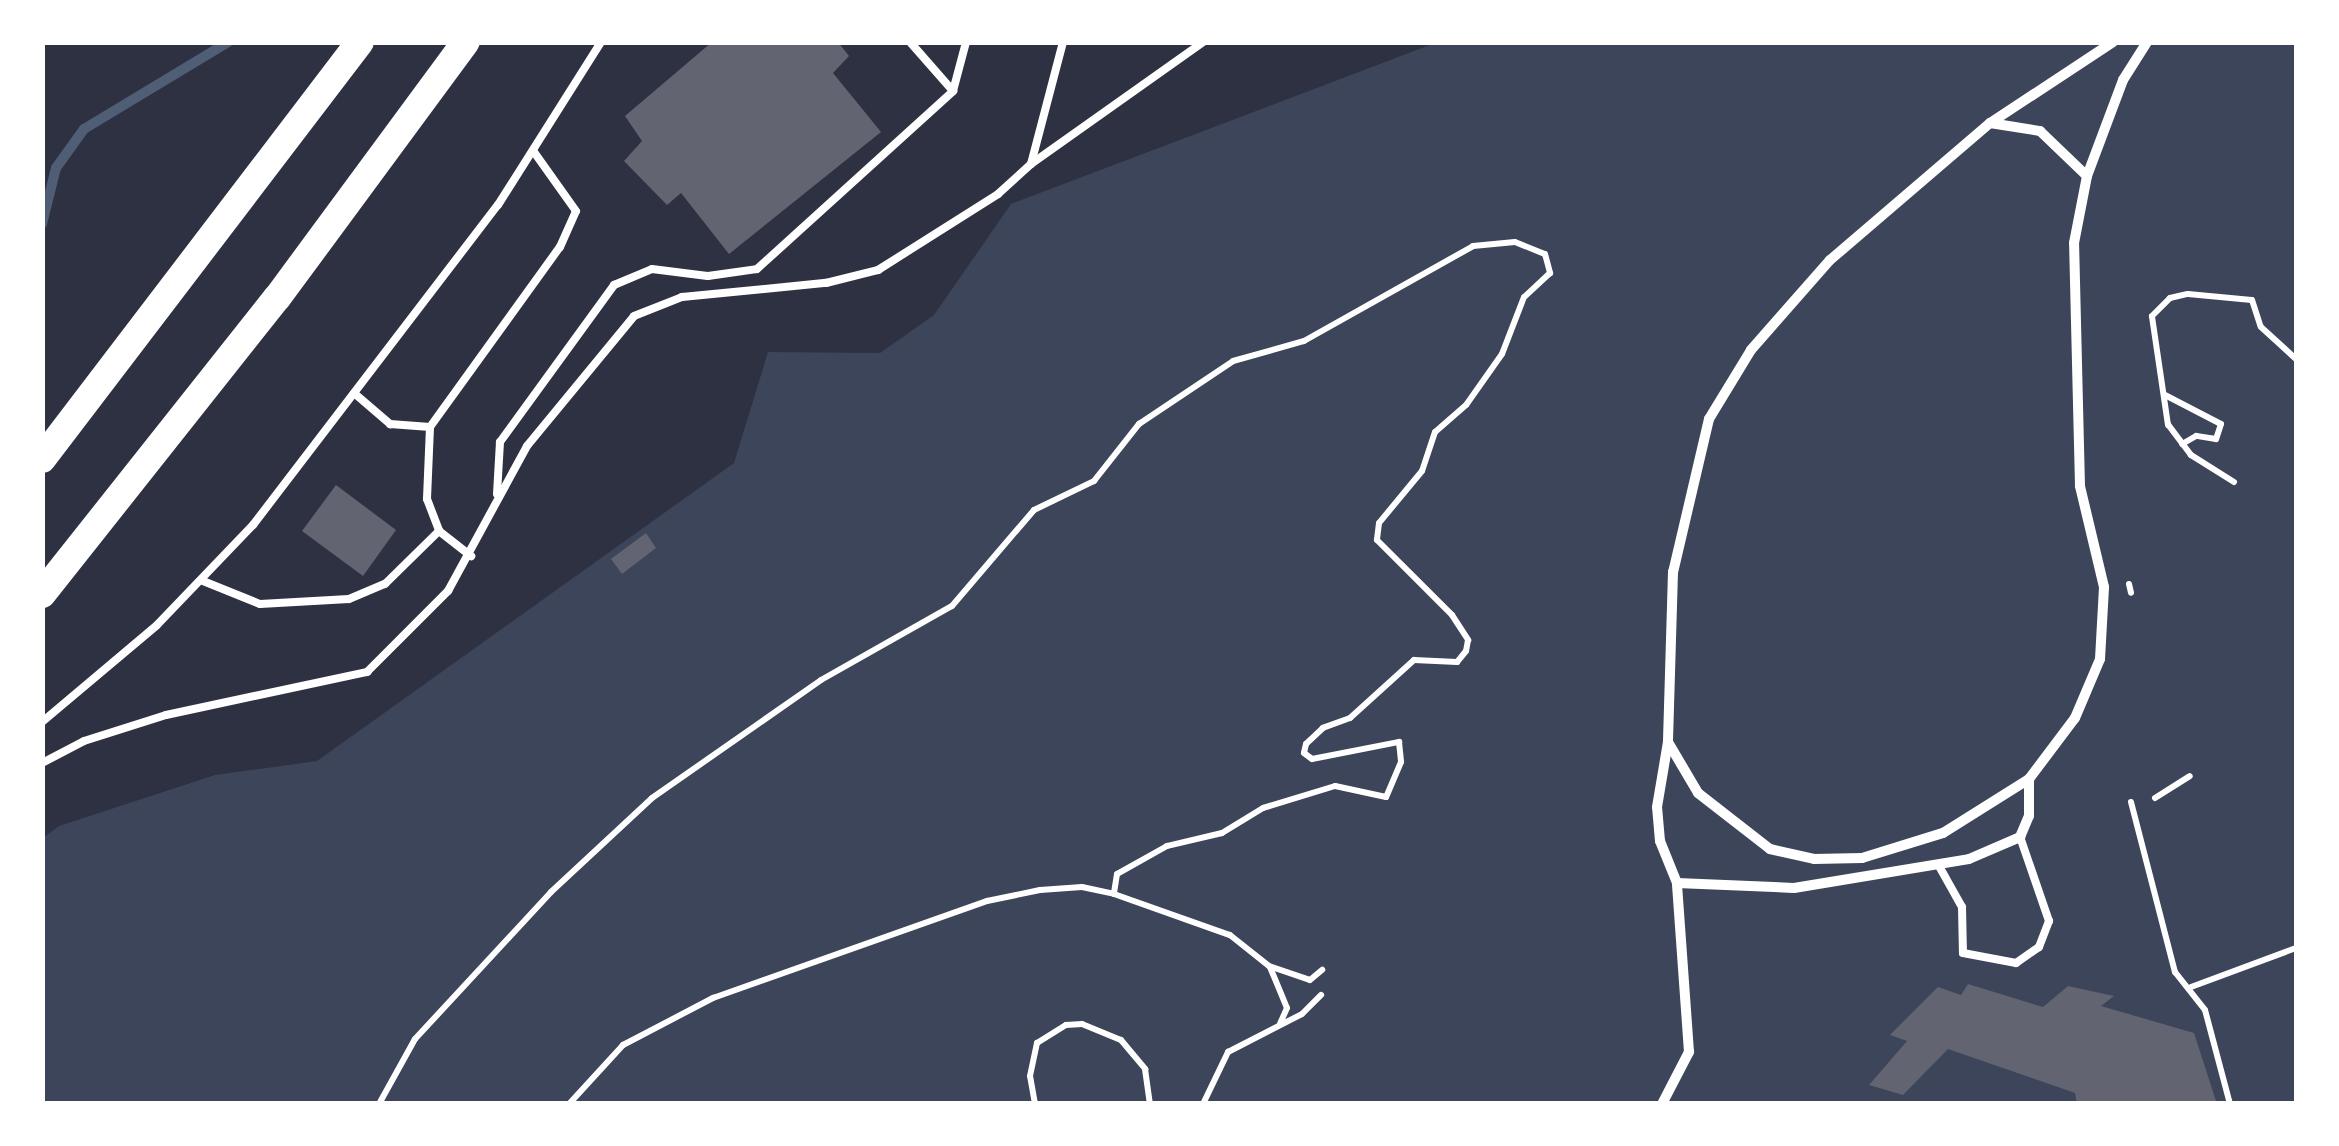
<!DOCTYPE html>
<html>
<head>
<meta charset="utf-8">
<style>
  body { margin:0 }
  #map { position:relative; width:2339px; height:1146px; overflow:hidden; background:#2d3142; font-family:"Roboto Condensed",sans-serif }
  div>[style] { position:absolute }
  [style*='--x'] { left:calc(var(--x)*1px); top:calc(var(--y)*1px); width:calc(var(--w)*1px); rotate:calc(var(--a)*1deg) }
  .green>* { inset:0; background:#3c4559 }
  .stream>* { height:10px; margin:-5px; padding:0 5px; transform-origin:5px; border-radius:5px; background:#4f5d75 }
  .building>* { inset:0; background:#626471 }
  .path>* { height:6px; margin:-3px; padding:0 3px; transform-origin:3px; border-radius:3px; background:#fff }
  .service>* { height:8px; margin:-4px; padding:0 4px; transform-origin:4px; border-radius:4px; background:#fff }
  .minor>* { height:10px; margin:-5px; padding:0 5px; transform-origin:5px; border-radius:5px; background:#fff }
  .motorway>* { height:28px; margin:-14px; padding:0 14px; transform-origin:14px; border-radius:14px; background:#fff }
  span { translate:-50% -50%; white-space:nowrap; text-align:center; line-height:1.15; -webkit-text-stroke:10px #fff; paint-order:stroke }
  .frame { position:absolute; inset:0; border:45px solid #fff; pointer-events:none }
</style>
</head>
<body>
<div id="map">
  <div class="green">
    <div style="clip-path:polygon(1435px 43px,2296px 43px,2296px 1103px,43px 1104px,43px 838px,59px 826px,215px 775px,317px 761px,734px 463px,768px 352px,880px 353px,934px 315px,1011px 204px)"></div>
  </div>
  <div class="stream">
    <div style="--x:42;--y:224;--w:58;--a:-76"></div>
    <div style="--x:56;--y:168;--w:48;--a:-54.3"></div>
    <div style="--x:84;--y:129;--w:168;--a:-31.1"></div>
  </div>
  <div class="building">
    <div style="clip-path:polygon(712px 42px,838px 42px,849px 56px,833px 73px,881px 132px,729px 254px,681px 193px,667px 205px,624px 161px,642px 141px,625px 116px)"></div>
    <div style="clip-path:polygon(336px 485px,396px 530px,363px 576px,302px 531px)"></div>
    <div style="clip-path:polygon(646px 533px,656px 548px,622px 574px,611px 559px)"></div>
    <div style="clip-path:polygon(1968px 984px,2043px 1007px,2068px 986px,2114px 996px,2101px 1006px,2194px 1033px,2217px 1104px,2077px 1104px,2075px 1093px,1948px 1049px,1903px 1095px,1869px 1085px,1907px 1041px,1890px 1035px,1938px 987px,1961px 995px)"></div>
  </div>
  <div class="path">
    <div style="--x:2165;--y:395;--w:63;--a:27.4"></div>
    <div style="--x:2221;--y:424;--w:16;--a:108"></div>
    <div style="--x:2216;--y:439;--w:20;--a:-171"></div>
    <div style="--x:2196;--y:436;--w:16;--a:150"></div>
    <div style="--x:2234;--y:482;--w:51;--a:-147.9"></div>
    <div style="--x:2191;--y:455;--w:38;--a:-127"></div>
    <div style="--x:2168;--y:425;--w:110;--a:-98.4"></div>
    <div style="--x:2152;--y:316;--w:25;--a:-45"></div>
    <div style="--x:2170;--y:298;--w:18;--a:-13"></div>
    <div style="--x:2188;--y:294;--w:64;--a:5.4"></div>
    <div style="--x:2252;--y:300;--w:28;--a:72"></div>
    <div style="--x:2261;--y:327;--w:47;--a:42.4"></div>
    <div style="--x:2129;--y:584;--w:9;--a:77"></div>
    <div style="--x:2155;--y:798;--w:41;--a:-32.2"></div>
    <div style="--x:2131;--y:802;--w:176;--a:75.5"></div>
    <div style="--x:2175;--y:972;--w:48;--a:51.7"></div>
    <div style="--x:2205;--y:1010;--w:97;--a:75.1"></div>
    <div style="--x:1270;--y:967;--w:44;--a:67.5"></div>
    <div style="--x:1287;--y:1008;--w:17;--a:114"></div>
    <div style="--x:2191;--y:987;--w:112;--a:-20.4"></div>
    <div style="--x:379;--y:1104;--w:74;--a:-61"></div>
    <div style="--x:415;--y:1039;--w:200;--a:-47.2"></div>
    <div style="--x:551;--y:892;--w:138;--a:-42.9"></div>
    <div style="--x:652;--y:798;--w:206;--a:-34.9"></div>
    <div style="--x:821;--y:680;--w:150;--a:-29.5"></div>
    <div style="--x:952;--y:606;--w:126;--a:-49.5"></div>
    <div style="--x:1034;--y:510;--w:67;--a:-25.8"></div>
    <div style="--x:1094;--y:481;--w:73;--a:-51.7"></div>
    <div style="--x:1139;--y:424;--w:113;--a:-33.8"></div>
    <div style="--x:1233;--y:361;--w:74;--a:-15.7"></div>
    <div style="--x:1304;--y:341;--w:194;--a:-29.3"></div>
    <div style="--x:1473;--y:246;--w:42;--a:-5.4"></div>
    <div style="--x:1515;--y:242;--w:32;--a:22"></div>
    <div style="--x:1545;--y:254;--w:20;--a:75"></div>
    <div style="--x:1550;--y:273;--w:35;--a:137"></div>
    <div style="--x:1524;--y:297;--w:61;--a:111.1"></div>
    <div style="--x:1502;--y:354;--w:62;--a:125.2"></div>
    <div style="--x:1466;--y:405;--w:41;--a:138.9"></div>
    <div style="--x:1435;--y:432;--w:41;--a:108.4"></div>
    <div style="--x:1422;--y:471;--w:67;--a:129.6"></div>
    <div style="--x:1379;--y:523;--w:17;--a:97"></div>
    <div style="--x:1377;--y:540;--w:106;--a:45"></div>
    <div style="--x:1452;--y:615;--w:30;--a:57"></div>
    <div style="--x:1468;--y:640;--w:11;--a:100"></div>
    <div style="--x:1466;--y:651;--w:14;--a:129"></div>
    <div style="--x:1457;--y:662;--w:43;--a:-177.3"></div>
    <div style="--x:1414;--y:660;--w:86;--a:137.8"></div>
    <div style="--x:1350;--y:718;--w:29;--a:160"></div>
    <div style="--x:1323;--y:728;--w:23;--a:137"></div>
    <div style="--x:1306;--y:744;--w:9;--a:103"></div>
    <div style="--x:1304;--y:753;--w:10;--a:37"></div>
    <div style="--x:1312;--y:759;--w:89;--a:-11.1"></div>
    <div style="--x:1399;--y:742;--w:20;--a:84"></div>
    <div style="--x:1401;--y:762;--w:38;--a:113"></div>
    <div style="--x:1386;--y:797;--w:52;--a:-167.8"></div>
    <div style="--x:1335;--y:786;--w:75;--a:163"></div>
    <div style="--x:1263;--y:808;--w:48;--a:148.6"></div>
    <div style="--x:1222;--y:833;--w:57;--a:166.7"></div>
    <div style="--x:1167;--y:846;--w:57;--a:150.8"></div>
    <div style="--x:1117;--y:874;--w:20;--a:99"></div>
    <div style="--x:569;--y:1104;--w:80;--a:-47.5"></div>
    <div style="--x:623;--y:1045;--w:102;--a:-27.6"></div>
    <div style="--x:713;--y:998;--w:291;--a:-19.5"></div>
    <div style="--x:987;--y:901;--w:54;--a:-11.7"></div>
    <div style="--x:1040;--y:890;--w:42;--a:-4.1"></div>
    <div style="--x:1082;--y:887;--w:33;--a:12"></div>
    <div style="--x:1114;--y:894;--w:123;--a:19.5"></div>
    <div style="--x:1230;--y:935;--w:50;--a:38.5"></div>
    <div style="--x:1269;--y:966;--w:43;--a:18.9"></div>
    <div style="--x:1310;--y:980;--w:16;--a:-40"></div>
    <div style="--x:899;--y:1104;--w:26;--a:0"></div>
    <div style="--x:1035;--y:1104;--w:28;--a:-100"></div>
    <div style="--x:1030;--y:1076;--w:34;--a:-78"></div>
    <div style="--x:1037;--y:1043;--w:34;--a:-32"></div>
    <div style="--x:1066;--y:1025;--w:16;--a:-4"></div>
    <div style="--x:1082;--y:1024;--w:42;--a:22.3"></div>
    <div style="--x:1121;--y:1040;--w:38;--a:50"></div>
    <div style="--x:1145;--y:1069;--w:35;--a:82"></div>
    <div style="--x:1203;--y:1104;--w:58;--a:-64.3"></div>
    <div style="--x:1228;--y:1052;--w:83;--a:-27.2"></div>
    <div style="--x:1302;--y:1014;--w:27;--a:-45"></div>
  </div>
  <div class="service">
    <div style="--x:910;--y:42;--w:65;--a:48.7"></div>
    <div style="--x:953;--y:91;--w:51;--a:-75.1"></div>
    <div style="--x:1031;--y:164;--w:126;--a:-75.3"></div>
    <div style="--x:354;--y:393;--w:48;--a:40.7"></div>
    <div style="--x:390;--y:424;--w:40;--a:4.3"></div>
    <div style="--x:430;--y:427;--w:222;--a:-54.2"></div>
    <div style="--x:560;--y:247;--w:39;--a:-66"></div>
    <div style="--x:576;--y:211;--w:72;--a:-125.4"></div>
    <div style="--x:430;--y:427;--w:72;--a:92.4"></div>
    <div style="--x:427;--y:499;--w:34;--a:69"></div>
    <div style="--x:439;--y:531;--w:41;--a:38"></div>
    <div style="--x:497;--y:494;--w:52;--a:-86.7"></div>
    <div style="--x:500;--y:442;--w:194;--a:-54"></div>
    <div style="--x:614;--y:285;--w:41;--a:-22.8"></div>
    <div style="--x:652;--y:269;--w:56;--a:7.1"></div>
    <div style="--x:708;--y:276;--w:49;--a:-8.1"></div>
    <div style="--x:757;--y:269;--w:265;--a:-42.2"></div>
    <div style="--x:203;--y:581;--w:61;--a:22"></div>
    <div style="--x:260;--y:604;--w:89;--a:-3.2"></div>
    <div style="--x:349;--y:599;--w:39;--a:-23"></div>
    <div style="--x:385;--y:584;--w:76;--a:-44.5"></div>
    <div style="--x:42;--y:722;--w:150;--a:-40.1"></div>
    <div style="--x:157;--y:625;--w:139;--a:-46.2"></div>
    <div style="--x:253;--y:525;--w:403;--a:-52.6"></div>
    <div style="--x:498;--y:205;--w:193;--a:-57.7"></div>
    <div style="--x:42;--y:763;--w:47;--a:-27.6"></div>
    <div style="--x:84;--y:741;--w:86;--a:-17.6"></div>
    <div style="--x:166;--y:715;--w:206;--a:-12.1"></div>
    <div style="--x:367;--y:672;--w:115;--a:-45"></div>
    <div style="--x:448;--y:591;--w:165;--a:-61.4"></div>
    <div style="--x:527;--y:446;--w:168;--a:-50.5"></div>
    <div style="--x:634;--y:316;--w:52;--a:-21.6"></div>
    <div style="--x:682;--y:297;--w:145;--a:-5.6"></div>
    <div style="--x:826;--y:283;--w:54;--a:-14"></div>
    <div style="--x:878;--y:270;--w:142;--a:-32.3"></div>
    <div style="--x:998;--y:194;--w:45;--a:-42.3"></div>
    <div style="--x:1031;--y:164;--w:211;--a:-35.3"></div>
    <div style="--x:1939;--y:866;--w:47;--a:60.7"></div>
    <div style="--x:1962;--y:907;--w:46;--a:88.8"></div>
    <div style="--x:1963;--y:953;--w:54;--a:10.7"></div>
    <div style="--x:2016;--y:963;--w:28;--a:-35"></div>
    <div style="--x:2039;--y:947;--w:28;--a:-69"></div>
    <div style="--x:2049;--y:921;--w:89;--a:-109"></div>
  </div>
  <div class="minor">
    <div style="--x:2113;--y:42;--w:147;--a:146.6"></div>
    <div style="--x:1990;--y:123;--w:211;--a:139.4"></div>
    <div style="--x:1830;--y:260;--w:120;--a:131.3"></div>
    <div style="--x:1751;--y:350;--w:81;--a:121.3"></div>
    <div style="--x:1709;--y:419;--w:157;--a:103.2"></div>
    <div style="--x:1673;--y:572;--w:170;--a:91.7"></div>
    <div style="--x:1668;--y:742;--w:59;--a:59.5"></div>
    <div style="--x:1698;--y:793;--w:91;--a:37.9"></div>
    <div style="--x:1770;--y:849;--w:45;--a:12.8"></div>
    <div style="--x:1814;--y:859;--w:48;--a:-1.2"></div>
    <div style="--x:1862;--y:858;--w:85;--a:-17.2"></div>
    <div style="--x:1943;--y:833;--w:102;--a:-32.1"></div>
    <div style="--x:2029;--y:779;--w:76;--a:-53"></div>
    <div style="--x:2075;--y:718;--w:64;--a:-67"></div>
    <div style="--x:2100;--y:659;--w:72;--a:-86.8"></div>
    <div style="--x:2104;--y:587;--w:104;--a:-103.4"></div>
    <div style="--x:2080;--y:486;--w:243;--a:-91.4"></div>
    <div style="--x:2074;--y:243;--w:68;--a:-79"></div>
    <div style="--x:2087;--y:176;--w:103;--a:-69.4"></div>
    <div style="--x:2123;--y:80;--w:45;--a:-57.7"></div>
    <div style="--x:1990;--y:123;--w:51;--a:9.1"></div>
    <div style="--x:2040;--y:131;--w:65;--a:43.8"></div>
    <div style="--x:1677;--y:883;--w:117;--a:2.4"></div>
    <div style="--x:1794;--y:888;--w:177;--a:-9.4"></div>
    <div style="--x:1969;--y:859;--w:56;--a:-23.3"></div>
    <div style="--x:2020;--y:837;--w:23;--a:-67"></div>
    <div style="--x:2029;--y:816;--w:37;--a:-90"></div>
    <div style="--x:1662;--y:1104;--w:59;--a:-62.6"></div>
    <div style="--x:1689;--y:1052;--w:169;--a:-94.1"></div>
    <div style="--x:1677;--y:883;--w:45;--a:-112"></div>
    <div style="--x:1660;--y:841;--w:34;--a:-95"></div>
    <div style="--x:1657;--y:807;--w:66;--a:-80.4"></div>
  </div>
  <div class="motorway">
    <div style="--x:42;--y:459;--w:524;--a:-52.67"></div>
    <div style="--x:42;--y:594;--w:378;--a:-51.6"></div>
    <div style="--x:277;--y:298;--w:318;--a:-53.6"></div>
  </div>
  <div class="frame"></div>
</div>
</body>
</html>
